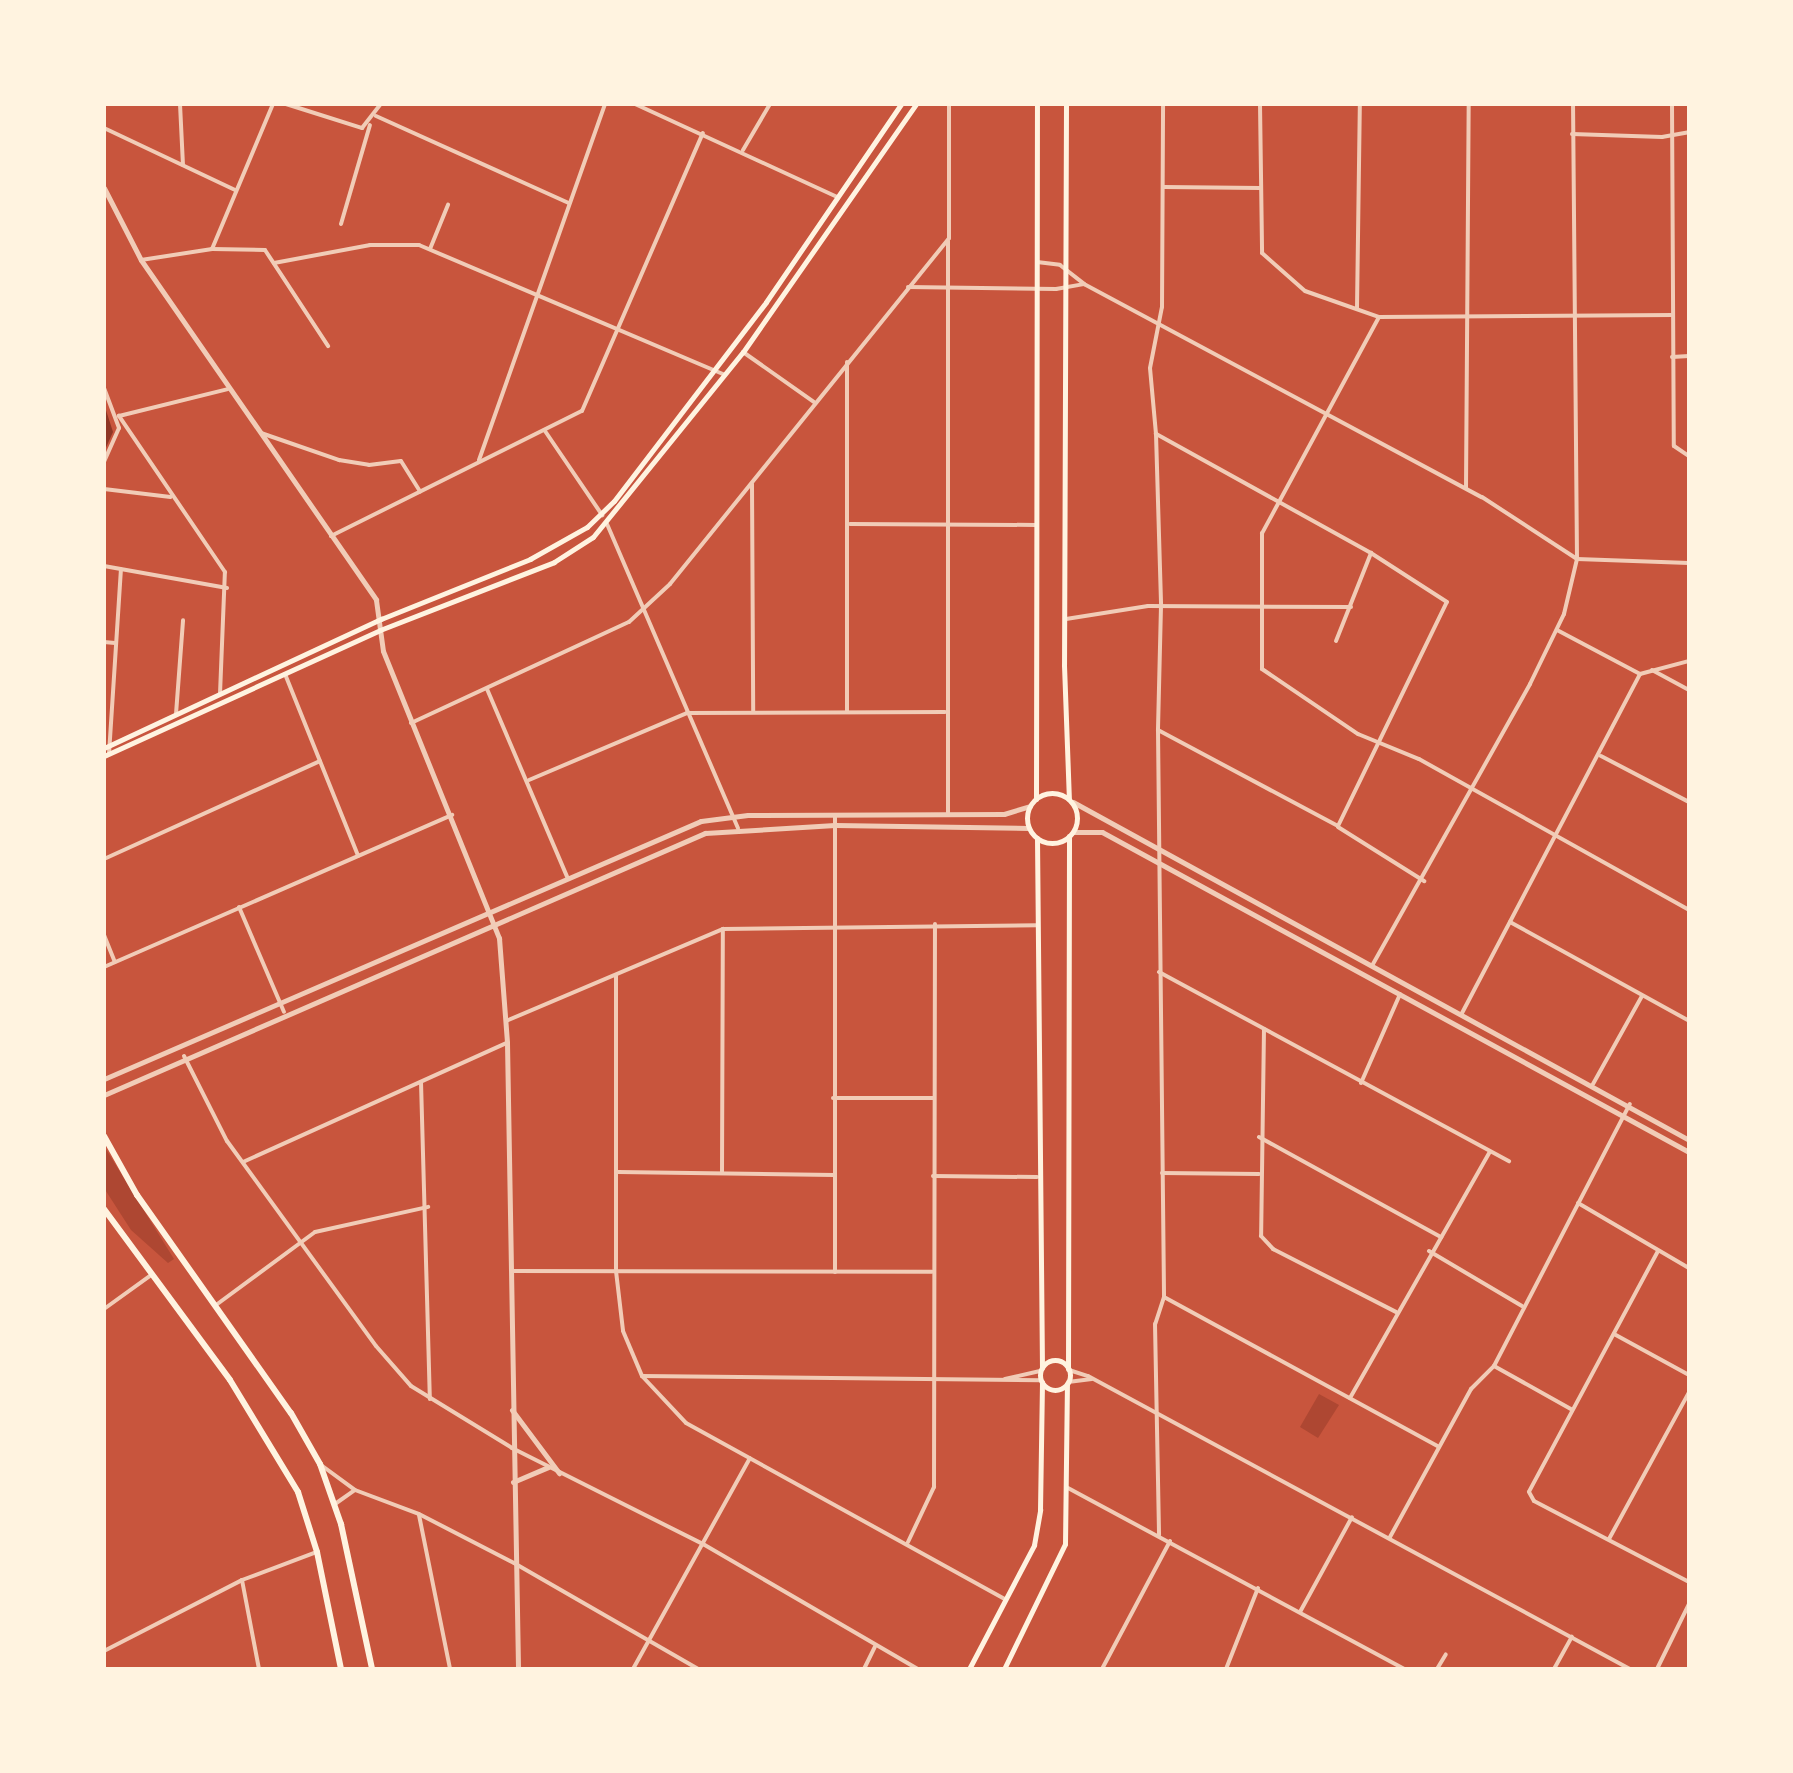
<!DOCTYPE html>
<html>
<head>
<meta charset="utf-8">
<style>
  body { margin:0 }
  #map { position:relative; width:1793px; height:1773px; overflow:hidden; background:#c8553d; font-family:"Archivo Narrow",sans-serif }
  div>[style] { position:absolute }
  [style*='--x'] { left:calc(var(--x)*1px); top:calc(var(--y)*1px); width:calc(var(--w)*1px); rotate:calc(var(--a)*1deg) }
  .green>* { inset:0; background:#ae4732 }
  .water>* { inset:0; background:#8f3625 }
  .minor>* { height:4px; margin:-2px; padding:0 2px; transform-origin:2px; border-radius:2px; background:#f1ccb7 }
  .tertiary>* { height:5px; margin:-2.5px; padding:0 2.5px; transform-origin:2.5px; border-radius:2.5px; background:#f1ccb7 }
  .secondary>* { height:5px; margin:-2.5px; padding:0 2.5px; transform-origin:2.5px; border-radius:2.5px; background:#fff3e0 }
  .secondary>.ring { margin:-2.5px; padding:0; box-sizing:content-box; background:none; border:5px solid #fff3e0; border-radius:50% }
  .primary>* { height:6px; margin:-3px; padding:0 3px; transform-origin:3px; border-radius:3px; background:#fff3e0 }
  span { translate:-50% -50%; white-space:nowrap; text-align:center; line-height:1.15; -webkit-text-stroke:8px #fff3e0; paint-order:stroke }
  .frame { position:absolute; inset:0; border:106px solid #fff3e0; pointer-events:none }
</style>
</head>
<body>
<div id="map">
  <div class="green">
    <div style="clip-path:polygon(104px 1146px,174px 1259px,168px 1263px,131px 1230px,104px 1188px)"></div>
    <div style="clip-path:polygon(1319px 1394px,1339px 1405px,1318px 1438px,1300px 1427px)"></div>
  </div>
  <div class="water">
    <div style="clip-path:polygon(104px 404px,113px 432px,104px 452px)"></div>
  </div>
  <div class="minor">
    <div style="--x:180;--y:104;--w:61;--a:87.2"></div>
    <div style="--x:286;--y:104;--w:80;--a:17.5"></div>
    <div style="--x:362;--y:128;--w:31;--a:-52"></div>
    <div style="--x:635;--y:104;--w:222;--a:24.7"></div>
    <div style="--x:1260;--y:104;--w:149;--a:89.2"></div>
    <div style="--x:1262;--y:253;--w:57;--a:41.5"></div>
    <div style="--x:1305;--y:291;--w:78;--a:19.4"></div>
    <div style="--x:1379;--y:317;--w:294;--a:-0.4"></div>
    <div style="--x:1367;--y:104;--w:11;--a:0"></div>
    <div style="--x:1672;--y:104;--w:342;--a:89.7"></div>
    <div style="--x:1674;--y:446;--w:18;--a:34"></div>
    <div style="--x:376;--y:116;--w:212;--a:24.3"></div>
    <div style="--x:104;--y:128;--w:145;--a:25.3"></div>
    <div style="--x:1572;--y:134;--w:90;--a:1.9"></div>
    <div style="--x:1662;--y:137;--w:27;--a:-10"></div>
    <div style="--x:743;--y:150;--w:53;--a:-59.6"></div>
    <div style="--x:1164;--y:187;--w:96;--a:0.6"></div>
    <div style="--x:341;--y:224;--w:103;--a:-73.7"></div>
    <div style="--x:212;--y:249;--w:157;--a:-67.2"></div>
    <div style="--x:430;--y:249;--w:48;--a:-67.8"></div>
    <div style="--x:141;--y:260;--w:72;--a:-8.8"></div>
    <div style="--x:212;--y:249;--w:53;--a:1.1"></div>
    <div style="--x:265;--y:250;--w:115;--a:56.7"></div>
    <div style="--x:1037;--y:262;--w:23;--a:7"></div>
    <div style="--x:1060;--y:265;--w:31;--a:38"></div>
    <div style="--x:1084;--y:284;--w:451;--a:28.2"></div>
    <div style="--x:1482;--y:497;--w:113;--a:33.1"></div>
    <div style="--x:1577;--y:559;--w:112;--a:2"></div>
    <div style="--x:274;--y:263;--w:98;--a:-10.6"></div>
    <div style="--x:370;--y:245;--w:49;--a:0"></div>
    <div style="--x:419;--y:245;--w:332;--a:23"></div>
    <div style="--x:908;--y:287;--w:148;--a:0.8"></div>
    <div style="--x:1056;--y:289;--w:28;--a:-10"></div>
    <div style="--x:1357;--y:308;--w:204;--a:-89.2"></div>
    <div style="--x:1379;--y:317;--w:246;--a:118.4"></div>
    <div style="--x:1262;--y:533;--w:136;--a:90"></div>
    <div style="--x:1262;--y:669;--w:116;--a:34.1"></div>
    <div style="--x:1358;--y:734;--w:66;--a:22.3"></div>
    <div style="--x:1419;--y:759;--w:309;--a:29.2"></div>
    <div style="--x:743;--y:352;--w:87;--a:35.2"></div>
    <div style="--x:1672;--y:357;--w:17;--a:-3"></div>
    <div style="--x:847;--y:362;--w:349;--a:90"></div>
    <div style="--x:104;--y:388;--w:43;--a:69.4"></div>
    <div style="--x:119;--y:428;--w:36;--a:114"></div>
    <div style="--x:545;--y:431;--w:102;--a:55.8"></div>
    <div style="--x:261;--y:433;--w:83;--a:19.1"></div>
    <div style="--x:339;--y:460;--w:30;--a:9"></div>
    <div style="--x:369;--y:465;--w:32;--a:-7"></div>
    <div style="--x:401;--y:461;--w:36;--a:58"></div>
    <div style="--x:1156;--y:434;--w:172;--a:88.3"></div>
    <div style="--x:1161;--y:606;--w:124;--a:91.4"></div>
    <div style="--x:1158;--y:730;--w:204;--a:28.1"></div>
    <div style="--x:1338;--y:826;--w:249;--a:-64.1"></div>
    <div style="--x:1447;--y:602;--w:90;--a:-147.2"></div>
    <div style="--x:1371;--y:553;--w:246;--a:-151"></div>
    <div style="--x:1156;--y:434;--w:66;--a:-95.2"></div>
    <div style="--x:1150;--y:368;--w:62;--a:-78.9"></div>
    <div style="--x:1162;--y:307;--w:203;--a:-89.7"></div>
    <div style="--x:479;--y:460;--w:378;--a:-70.5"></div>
    <div style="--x:752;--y:484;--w:227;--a:89.7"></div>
    <div style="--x:1466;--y:488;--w:384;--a:-89.6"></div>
    <div style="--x:104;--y:489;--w:67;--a:6.8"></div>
    <div style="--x:607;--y:524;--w:331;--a:66.7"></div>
    <div style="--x:850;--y:524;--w:186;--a:0.3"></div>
    <div style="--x:331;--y:536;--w:280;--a:-26.5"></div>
    <div style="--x:582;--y:411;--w:303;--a:-66.5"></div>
    <div style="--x:104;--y:566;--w:125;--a:10.1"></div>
    <div style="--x:1066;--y:619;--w:83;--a:-9"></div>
    <div style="--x:1148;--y:606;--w:203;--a:0.3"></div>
    <div style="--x:1557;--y:630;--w:94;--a:27.9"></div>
    <div style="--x:1336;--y:641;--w:95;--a:-68.3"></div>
    <div style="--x:104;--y:642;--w:11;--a:5"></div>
    <div style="--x:1652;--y:670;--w:42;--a:28.4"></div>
    <div style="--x:285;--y:674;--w:196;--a:68.1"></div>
    <div style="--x:487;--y:689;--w:204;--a:66.9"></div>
    <div style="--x:220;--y:694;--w:122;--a:-87.7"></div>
    <div style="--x:225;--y:572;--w:189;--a:-124.2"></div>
    <div style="--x:119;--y:416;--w:112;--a:-13.9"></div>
    <div style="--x:176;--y:714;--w:94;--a:-85.7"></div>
    <div style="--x:411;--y:723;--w:240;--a:-24.9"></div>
    <div style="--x:629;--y:622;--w:56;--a:-42.8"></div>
    <div style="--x:670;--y:584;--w:444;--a:-51.1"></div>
    <div style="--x:949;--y:238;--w:134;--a:-90"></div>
    <div style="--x:1158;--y:730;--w:567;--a:89.39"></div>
    <div style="--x:1164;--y:1297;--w:28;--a:108"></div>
    <div style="--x:1155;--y:1324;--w:211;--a:88.9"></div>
    <div style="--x:109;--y:754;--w:185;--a:-86.3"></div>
    <div style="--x:1601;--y:756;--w:99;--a:27.6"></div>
    <div style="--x:529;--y:780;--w:172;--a:-23"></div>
    <div style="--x:687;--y:713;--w:258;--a:-0.2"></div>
    <div style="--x:948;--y:815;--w:574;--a:-90"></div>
    <div style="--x:1338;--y:827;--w:102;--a:32.1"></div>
    <div style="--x:104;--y:859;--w:237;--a:-24.4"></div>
    <div style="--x:239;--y:907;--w:114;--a:66.8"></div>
    <div style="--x:1510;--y:922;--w:205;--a:28.9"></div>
    <div style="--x:104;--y:935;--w:29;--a:68"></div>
    <div style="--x:1373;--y:964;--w:321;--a:-60.7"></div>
    <div style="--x:1530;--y:684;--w:78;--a:-64.1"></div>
    <div style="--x:1564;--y:614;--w:57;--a:-76.7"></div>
    <div style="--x:1577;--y:559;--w:455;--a:-90.5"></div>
    <div style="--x:104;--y:967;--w:380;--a:-23.6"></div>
    <div style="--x:1159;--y:972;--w:398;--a:28.4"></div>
    <div style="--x:616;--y:976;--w:295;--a:90"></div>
    <div style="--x:616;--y:1271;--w:60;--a:83.3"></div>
    <div style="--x:623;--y:1331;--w:49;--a:67.1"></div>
    <div style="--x:642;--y:1376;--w:399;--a:0.6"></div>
    <div style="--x:1461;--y:1015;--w:385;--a:-62.3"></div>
    <div style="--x:1640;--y:674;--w:51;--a:-14.9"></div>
    <div style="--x:506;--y:1021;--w:236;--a:-23"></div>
    <div style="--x:723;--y:929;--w:315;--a:-0.7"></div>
    <div style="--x:1264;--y:1029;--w:207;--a:90.8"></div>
    <div style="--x:1261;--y:1236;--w:18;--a:47"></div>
    <div style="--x:1273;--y:1249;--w:138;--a:27.1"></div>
    <div style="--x:184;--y:1056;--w:95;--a:63.2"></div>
    <div style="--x:227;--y:1141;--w:253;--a:54"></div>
    <div style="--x:376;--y:1346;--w:53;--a:48.8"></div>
    <div style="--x:411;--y:1386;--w:119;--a:31.5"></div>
    <div style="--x:512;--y:1448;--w:214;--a:26.7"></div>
    <div style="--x:703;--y:1544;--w:249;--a:30.2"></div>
    <div style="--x:421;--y:1082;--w:317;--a:88.4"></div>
    <div style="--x:1361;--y:1083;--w:97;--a:-66.3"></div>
    <div style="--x:1593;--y:1084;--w:101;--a:-60.9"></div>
    <div style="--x:833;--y:1098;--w:100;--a:0"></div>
    <div style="--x:1259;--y:1137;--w:208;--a:28.8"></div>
    <div style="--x:243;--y:1162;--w:290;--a:-24.3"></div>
    <div style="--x:618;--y:1172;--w:216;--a:0.8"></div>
    <div style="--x:722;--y:1172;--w:243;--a:-89.8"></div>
    <div style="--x:1162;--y:1173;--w:97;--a:0.6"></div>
    <div style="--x:933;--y:1176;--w:104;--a:0.6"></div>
    <div style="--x:1578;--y:1203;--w:129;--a:30.4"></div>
    <div style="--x:1429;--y:1251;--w:108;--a:30.6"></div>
    <div style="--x:1658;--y:1251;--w:273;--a:118.2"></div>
    <div style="--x:1529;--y:1492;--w:10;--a:61"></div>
    <div style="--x:1534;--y:1501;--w:175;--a:27.6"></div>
    <div style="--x:512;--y:1271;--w:420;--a:0.1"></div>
    <div style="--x:835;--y:1272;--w:457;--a:-90"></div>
    <div style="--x:1164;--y:1297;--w:313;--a:28.6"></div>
    <div style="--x:216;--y:1305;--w:123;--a:-36.4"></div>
    <div style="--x:315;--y:1232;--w:116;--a:-12.5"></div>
    <div style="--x:104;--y:1309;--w:57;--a:-35.7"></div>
    <div style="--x:1614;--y:1334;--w:85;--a:28.7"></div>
    <div style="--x:1494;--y:1366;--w:88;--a:29.2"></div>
    <div style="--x:1069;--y:1370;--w:20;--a:18"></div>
    <div style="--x:1088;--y:1376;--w:616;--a:28.4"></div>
    <div style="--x:642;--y:1376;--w:64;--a:46.9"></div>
    <div style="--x:686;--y:1423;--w:364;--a:28.9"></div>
    <div style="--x:1005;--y:1379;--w:37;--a:-13"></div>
    <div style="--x:1068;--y:1382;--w:24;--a:-7"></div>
    <div style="--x:1350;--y:1398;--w:282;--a:-60.4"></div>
    <div style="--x:321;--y:1465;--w:42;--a:36.3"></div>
    <div style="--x:355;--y:1490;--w:68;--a:20.6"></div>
    <div style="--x:419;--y:1514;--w:107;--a:27.3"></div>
    <div style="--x:514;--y:1563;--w:212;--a:29.9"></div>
    <div style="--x:1068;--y:1488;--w:382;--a:28.3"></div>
    <div style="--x:335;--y:1504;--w:24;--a:-35"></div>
    <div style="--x:419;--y:1515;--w:157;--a:78.6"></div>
    <div style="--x:1390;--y:1537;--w:169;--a:-61.3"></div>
    <div style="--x:1471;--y:1389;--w:33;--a:-45"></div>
    <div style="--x:1494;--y:1366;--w:295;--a:-62.6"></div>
    <div style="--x:1609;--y:1539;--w:167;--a:-61.4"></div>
    <div style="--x:908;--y:1542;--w:61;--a:-64.7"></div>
    <div style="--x:934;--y:1487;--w:563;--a:-89.9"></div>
    <div style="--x:242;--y:1580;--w:91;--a:79.2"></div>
    <div style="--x:1300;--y:1612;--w:108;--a:-61.3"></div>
    <div style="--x:104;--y:1651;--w:155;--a:-27.2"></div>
    <div style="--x:242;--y:1580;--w:80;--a:-20.5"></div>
    <div style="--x:633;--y:1669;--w:241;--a:-61"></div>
    <div style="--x:864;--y:1669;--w:25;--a:-64"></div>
    <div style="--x:1102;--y:1669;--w:145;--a:-62"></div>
    <div style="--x:1226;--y:1669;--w:87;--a:-68.4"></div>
    <div style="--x:1437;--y:1669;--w:17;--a:-59"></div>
    <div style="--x:1554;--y:1669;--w:37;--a:-61"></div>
    <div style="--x:1657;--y:1669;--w:72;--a:-63.8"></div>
  </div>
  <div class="tertiary">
    <div style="--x:104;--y:188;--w:81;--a:62.8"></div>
    <div style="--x:141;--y:260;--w:413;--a:55.3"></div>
    <div style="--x:376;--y:600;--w:51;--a:82.2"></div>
    <div style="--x:383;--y:651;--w:310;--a:68"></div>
    <div style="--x:499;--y:938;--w:105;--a:85.6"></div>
    <div style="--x:507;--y:1043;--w:626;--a:88.99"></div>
    <div style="--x:1073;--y:802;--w:703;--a:28.75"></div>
    <div style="--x:1073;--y:832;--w:29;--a:0"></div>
    <div style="--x:1102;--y:832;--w:669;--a:28.6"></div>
    <div style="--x:104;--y:1079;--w:650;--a:-23.37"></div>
    <div style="--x:701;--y:821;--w:47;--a:-7.3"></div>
    <div style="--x:748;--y:815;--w:256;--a:-0.2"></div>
    <div style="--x:1004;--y:814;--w:27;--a:-17"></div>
    <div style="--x:104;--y:1095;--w:656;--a:-23.55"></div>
    <div style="--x:705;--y:833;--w:130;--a:-3.5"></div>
    <div style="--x:835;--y:825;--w:194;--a:0.9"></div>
    <div style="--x:512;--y:1410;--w:79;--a:53.3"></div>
    <div style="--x:513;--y:1482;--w:38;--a:-23"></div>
  </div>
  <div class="secondary">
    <div style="--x:1066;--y:104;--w:561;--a:90.2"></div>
    <div style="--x:1064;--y:665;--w:134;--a:87.9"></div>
    <div style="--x:104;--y:748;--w:306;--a:-25"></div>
    <div style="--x:381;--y:619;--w:161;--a:-21.9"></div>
    <div style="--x:530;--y:559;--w:65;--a:-29.3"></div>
    <div style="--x:587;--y:527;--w:37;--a:-44"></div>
    <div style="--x:614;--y:501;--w:250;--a:-52.6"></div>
    <div style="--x:766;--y:302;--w:240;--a:-55.7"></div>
    <div style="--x:104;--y:756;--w:303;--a:-24.5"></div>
    <div style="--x:380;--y:630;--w:187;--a:-21.3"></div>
    <div style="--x:554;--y:562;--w:46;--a:-32.7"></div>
    <div style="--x:593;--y:537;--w:238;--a:-51"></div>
    <div style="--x:743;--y:352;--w:302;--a:-55.1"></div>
    <div class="ring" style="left:1027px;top:793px;width:45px;height:45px"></div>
    <div style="--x:1036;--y:799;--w:695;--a:-89.92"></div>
    <div style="--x:1037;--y:838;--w:530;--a:89.46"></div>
    <div class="ring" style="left:1040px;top:1360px;width:25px;height:25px"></div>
    <div style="--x:1068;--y:1369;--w:533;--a:-89.89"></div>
    <div style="--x:969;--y:1669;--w:140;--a:-62.3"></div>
    <div style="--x:1034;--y:1545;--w:36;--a:-80"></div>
    <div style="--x:1040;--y:1510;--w:128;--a:-89.1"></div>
    <div style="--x:1004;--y:1669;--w:139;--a:-64"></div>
    <div style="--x:1065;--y:1544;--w:160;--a:-89.3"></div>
  </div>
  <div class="primary">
    <div style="--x:104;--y:1136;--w:68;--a:60.8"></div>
    <div style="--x:137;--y:1195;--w:267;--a:54.8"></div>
    <div style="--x:291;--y:1413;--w:59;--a:60.4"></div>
    <div style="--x:320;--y:1464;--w:64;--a:70.7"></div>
    <div style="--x:341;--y:1524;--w:148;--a:77.9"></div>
    <div style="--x:104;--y:1209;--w:212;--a:53.6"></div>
    <div style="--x:230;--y:1380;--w:131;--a:58.7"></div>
    <div style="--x:298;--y:1492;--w:63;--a:72.4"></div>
    <div style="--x:317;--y:1552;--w:119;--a:78.4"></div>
  </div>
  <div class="frame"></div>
</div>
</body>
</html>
